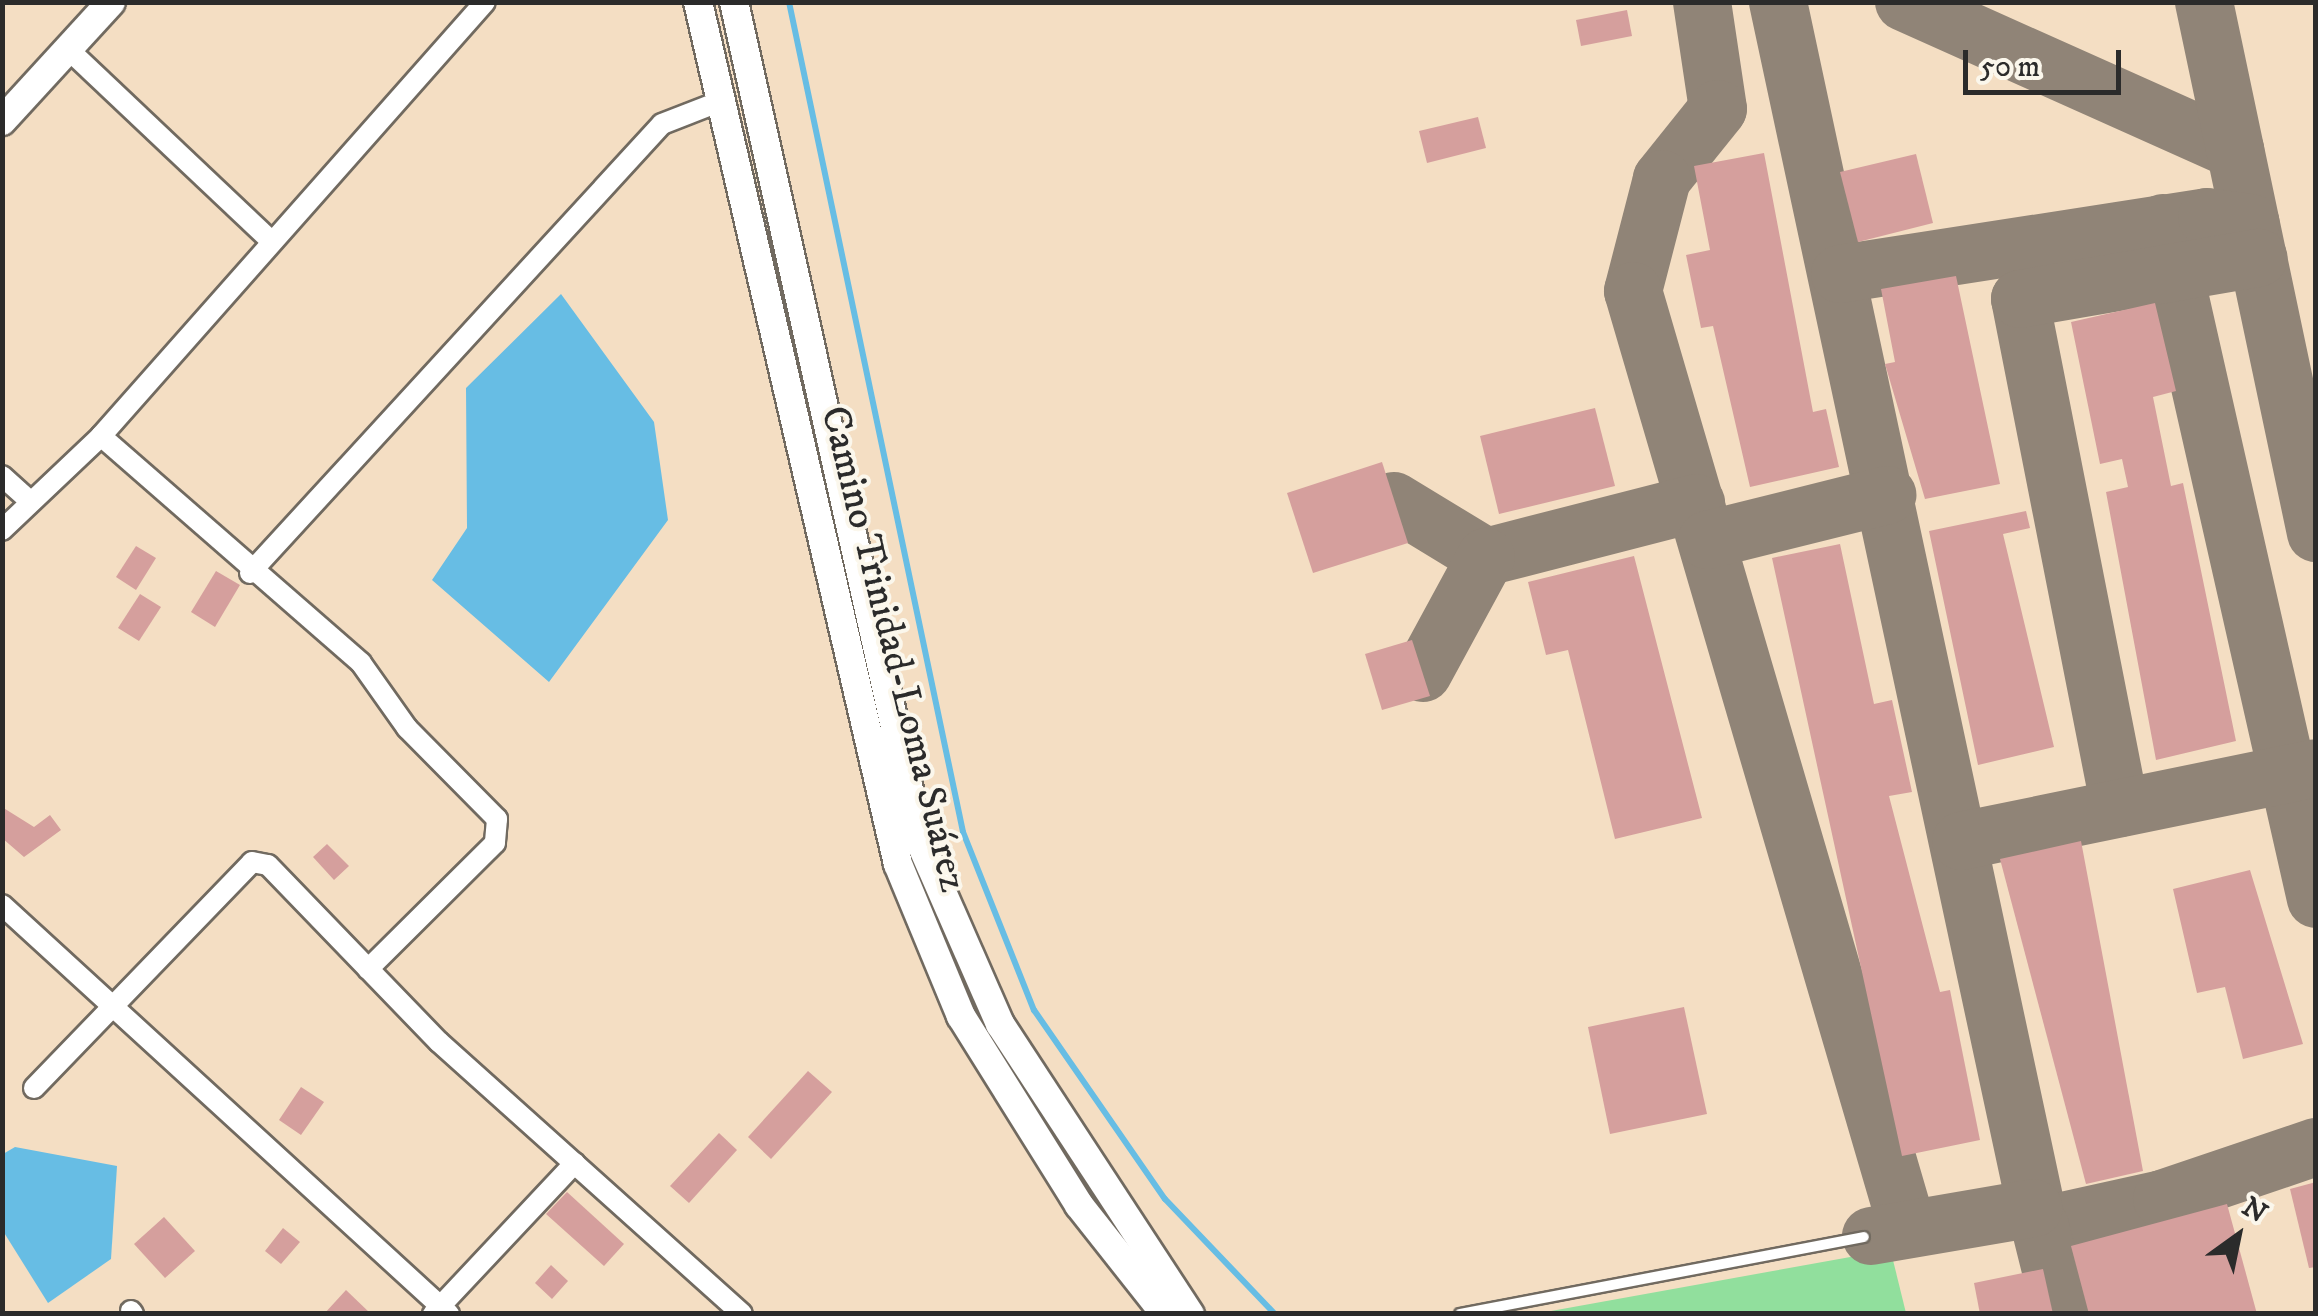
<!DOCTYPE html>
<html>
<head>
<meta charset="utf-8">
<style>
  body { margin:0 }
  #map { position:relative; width:2318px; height:1316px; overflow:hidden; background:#f4dec3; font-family:"IM FELL DW Pica",serif }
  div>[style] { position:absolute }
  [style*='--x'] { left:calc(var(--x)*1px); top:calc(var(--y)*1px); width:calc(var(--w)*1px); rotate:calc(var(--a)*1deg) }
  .green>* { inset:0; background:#91df9d }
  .water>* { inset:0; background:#67bde4 }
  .stream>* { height:6px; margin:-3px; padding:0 3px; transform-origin:3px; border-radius:3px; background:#67bde4 }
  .taxiway>* { height:58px; margin:-29px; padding:0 29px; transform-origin:29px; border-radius:29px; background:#908477 }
  .building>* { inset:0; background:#d59f9d }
  .roads { filter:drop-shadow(2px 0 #716a60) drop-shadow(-2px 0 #716a60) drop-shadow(0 2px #716a60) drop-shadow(0 -2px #716a60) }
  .lane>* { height:10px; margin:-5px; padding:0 5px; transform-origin:5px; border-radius:5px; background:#fff }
  .street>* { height:20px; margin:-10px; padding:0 10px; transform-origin:10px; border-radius:10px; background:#fff }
  .secondary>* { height:28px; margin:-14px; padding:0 14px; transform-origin:14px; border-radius:14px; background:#fff }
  span { translate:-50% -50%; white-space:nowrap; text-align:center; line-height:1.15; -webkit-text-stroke:8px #fbf7ec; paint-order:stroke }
  .street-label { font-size:40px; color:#2b2b2b }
  .frame { position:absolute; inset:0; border:5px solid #2b2b2b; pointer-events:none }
  .north { position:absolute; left:2188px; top:1186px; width:100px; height:100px; -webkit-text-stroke:8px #fbf7ec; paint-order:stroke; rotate:33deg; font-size:28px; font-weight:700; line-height:40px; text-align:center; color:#2b2b2b }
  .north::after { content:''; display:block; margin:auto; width:35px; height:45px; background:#2b2b2b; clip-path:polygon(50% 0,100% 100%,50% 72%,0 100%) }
  .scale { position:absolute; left:1963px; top:50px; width:158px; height:45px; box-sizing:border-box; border:5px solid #2b2b2b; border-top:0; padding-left:12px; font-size:30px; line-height:35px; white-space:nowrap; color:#2b2b2b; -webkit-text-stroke:8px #fbf7ec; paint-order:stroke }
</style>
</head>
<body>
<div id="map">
  <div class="green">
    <div style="clip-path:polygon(1891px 1252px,1906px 1313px,1540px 1313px,1867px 1254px)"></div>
  </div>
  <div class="water">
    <div style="clip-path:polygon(561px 294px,654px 422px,668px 520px,549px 682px,432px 580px,467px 528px,466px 388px)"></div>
    <div style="clip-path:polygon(15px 1147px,117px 1166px,111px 1259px,48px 1303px,3px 1231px,3px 1154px)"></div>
  </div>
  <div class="stream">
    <div style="--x:789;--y:2;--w:848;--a:78.16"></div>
    <div style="--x:963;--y:832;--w:192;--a:68.3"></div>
    <div style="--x:1034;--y:1010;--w:230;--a:55.3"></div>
    <div style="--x:1165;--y:1199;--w:159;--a:46.3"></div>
  </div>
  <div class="taxiway">
    <div style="--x:1702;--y:2;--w:108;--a:81.5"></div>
    <div style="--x:1718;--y:109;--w:90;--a:128.7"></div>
    <div style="--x:1662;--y:179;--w:116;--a:104.5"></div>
    <div style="--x:1633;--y:291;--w:975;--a:73.68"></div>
    <div style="--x:1778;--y:2;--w:1252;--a:77.92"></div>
    <div style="--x:2040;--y:1226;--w:125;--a:-12.5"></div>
    <div style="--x:2162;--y:1199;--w:163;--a:-18.7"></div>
    <div style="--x:1904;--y:2;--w:363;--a:24.1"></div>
    <div style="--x:2204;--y:2;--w:543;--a:78.09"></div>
    <div style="--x:2163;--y:223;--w:693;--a:77.25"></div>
    <div style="--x:1840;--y:274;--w:371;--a:-8.8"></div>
    <div style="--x:2207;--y:217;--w:44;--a:7.8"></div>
    <div style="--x:1394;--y:501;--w:108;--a:31.3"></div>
    <div style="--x:1486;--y:557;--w:217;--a:-14.4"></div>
    <div style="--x:1707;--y:540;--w:186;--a:-14"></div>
    <div style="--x:1423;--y:673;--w:132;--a:-61.5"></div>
    <div style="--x:2120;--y:808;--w:519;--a:-101.11"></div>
    <div style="--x:2020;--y:299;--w:242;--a:-9.8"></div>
    <div style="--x:1961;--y:841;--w:362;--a:-11.6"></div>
    <div style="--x:2040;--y:1226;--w:91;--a:76"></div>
    <div style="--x:1871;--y:1236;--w:165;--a:-9.7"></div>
  </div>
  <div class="building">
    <div style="clip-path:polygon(1627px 10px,1632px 36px,1581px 46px,1576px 20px)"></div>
    <div style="clip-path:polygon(1478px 117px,1486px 148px,1427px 163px,1419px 131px)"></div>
    <div style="clip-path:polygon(1764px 153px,1813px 412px,1826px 409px,1839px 467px,1750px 487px,1713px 326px,1701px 328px,1686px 255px,1710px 250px,1694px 166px)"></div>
    <div style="clip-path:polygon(1916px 154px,1933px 223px,1858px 242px,1840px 172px)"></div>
    <div style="clip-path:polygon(1956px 276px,2000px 484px,1925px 499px,1885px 364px,1895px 362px,1881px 289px)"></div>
    <div style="clip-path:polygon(2155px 303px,2176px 391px,2153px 397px,2171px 486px,2183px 483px,2236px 741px,2156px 760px,2106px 492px,2128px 487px,2122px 459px,2100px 464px,2071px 322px)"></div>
    <div style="clip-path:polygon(1595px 408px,1615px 486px,1499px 514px,1480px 436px)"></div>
    <div style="clip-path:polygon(1382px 462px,1408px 543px,1313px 573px,1287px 493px)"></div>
    <div style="clip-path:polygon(2026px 511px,2030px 528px,2003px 534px,2054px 747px,1978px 765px,1929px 531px)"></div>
    <div style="clip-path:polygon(1840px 544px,1874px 704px,1892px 700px,1912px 792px,1889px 796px,1940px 992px,1950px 990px,1980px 1140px,1902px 1156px,1772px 558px)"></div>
    <div style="clip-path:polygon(136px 546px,156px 558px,136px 590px,116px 577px)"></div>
    <div style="clip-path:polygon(1634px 556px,1702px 818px,1615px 839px,1568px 650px,1546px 655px,1528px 582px)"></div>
    <div style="clip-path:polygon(216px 571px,240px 585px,215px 627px,191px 612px)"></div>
    <div style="clip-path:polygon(140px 594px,161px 607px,139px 641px,118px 628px)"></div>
    <div style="clip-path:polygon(1412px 640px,1430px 696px,1382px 710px,1365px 654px)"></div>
    <div style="clip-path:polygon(2px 807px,34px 827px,50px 815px,61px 830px,24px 857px,2px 838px)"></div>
    <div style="clip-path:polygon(2081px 841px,2143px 1171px,2086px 1184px,2000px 859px)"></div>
    <div style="clip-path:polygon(327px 844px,349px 866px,334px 880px,313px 857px)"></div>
    <div style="clip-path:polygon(2250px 870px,2303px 1044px,2243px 1059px,2225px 987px,2197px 993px,2173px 889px)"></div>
    <div style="clip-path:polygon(1684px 1007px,1707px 1114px,1610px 1134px,1588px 1027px)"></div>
    <div style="clip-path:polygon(808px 1071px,832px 1092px,771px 1159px,748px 1137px)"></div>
    <div style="clip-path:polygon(301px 1087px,324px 1102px,301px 1135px,279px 1120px)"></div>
    <div style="clip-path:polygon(719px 1133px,737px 1150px,689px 1203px,670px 1186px)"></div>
    <div style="clip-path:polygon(2316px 1182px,2316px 1267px,2309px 1268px,2290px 1189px)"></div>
    <div style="clip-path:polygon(567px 1192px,624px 1244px,604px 1266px,546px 1214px)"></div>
    <div style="clip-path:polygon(2227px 1204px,2257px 1314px,2089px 1314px,2071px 1246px)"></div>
    <div style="clip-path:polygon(164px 1217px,195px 1251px,165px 1278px,134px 1244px)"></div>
    <div style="clip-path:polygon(283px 1228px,300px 1242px,281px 1264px,265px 1251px)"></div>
    <div style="clip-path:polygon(551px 1265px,568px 1281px,552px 1299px,535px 1283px)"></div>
    <div style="clip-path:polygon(2043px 1269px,2053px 1314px,1980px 1314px,1974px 1283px)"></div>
    <div style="clip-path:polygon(346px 1290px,371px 1314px,324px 1314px)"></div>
  </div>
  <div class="roads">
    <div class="lane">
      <div style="--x:1460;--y:1314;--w:411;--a:-10.8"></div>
    </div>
    <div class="street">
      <div style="--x:68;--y:49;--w:279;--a:43.4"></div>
      <div style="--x:101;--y:436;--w:345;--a:41.1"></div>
      <div style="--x:361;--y:663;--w:80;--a:54.7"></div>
      <div style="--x:407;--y:728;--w:128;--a:45.3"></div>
      <div style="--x:497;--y:819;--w:24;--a:95"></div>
      <div style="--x:495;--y:843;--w:179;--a:135.2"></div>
      <div style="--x:2;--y:476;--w:38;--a:42"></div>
      <div style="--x:2;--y:530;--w:137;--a:-43.5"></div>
      <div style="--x:101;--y:436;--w:579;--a:-48.5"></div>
      <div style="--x:250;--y:573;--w:609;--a:-47.46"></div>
      <div style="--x:662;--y:124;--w:63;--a:-21.3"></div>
      <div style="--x:2;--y:905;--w:606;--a:42.46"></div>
      <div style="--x:34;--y:1088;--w:314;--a:-46"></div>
      <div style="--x:252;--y:862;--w:16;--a:11"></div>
      <div style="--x:268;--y:865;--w:246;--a:46"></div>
      <div style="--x:439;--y:1042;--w:407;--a:41.9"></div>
      <div style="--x:131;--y:1311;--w:4;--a:56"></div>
      <div style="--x:433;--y:1314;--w:207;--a:-46.8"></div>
    </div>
    <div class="secondary">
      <div style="--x:698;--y:2;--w:885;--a:76.94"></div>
      <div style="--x:898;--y:864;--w:165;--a:67.5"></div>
      <div style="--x:961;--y:1016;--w:223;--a:58"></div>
      <div style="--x:1079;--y:1205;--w:139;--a:51.7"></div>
      <div style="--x:734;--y:2;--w:863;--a:77.48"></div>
      <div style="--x:921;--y:844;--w:197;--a:66.3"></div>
      <div style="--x:1000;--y:1024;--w:347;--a:56.8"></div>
      <div style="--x:2;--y:121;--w:161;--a:-47.5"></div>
    </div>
  </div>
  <div class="street-label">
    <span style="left:893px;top:649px;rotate:76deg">Camino Trinidad-Loma Suárez</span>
  </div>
  <div class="frame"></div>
  <div class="north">N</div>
  <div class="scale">50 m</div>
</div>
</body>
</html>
